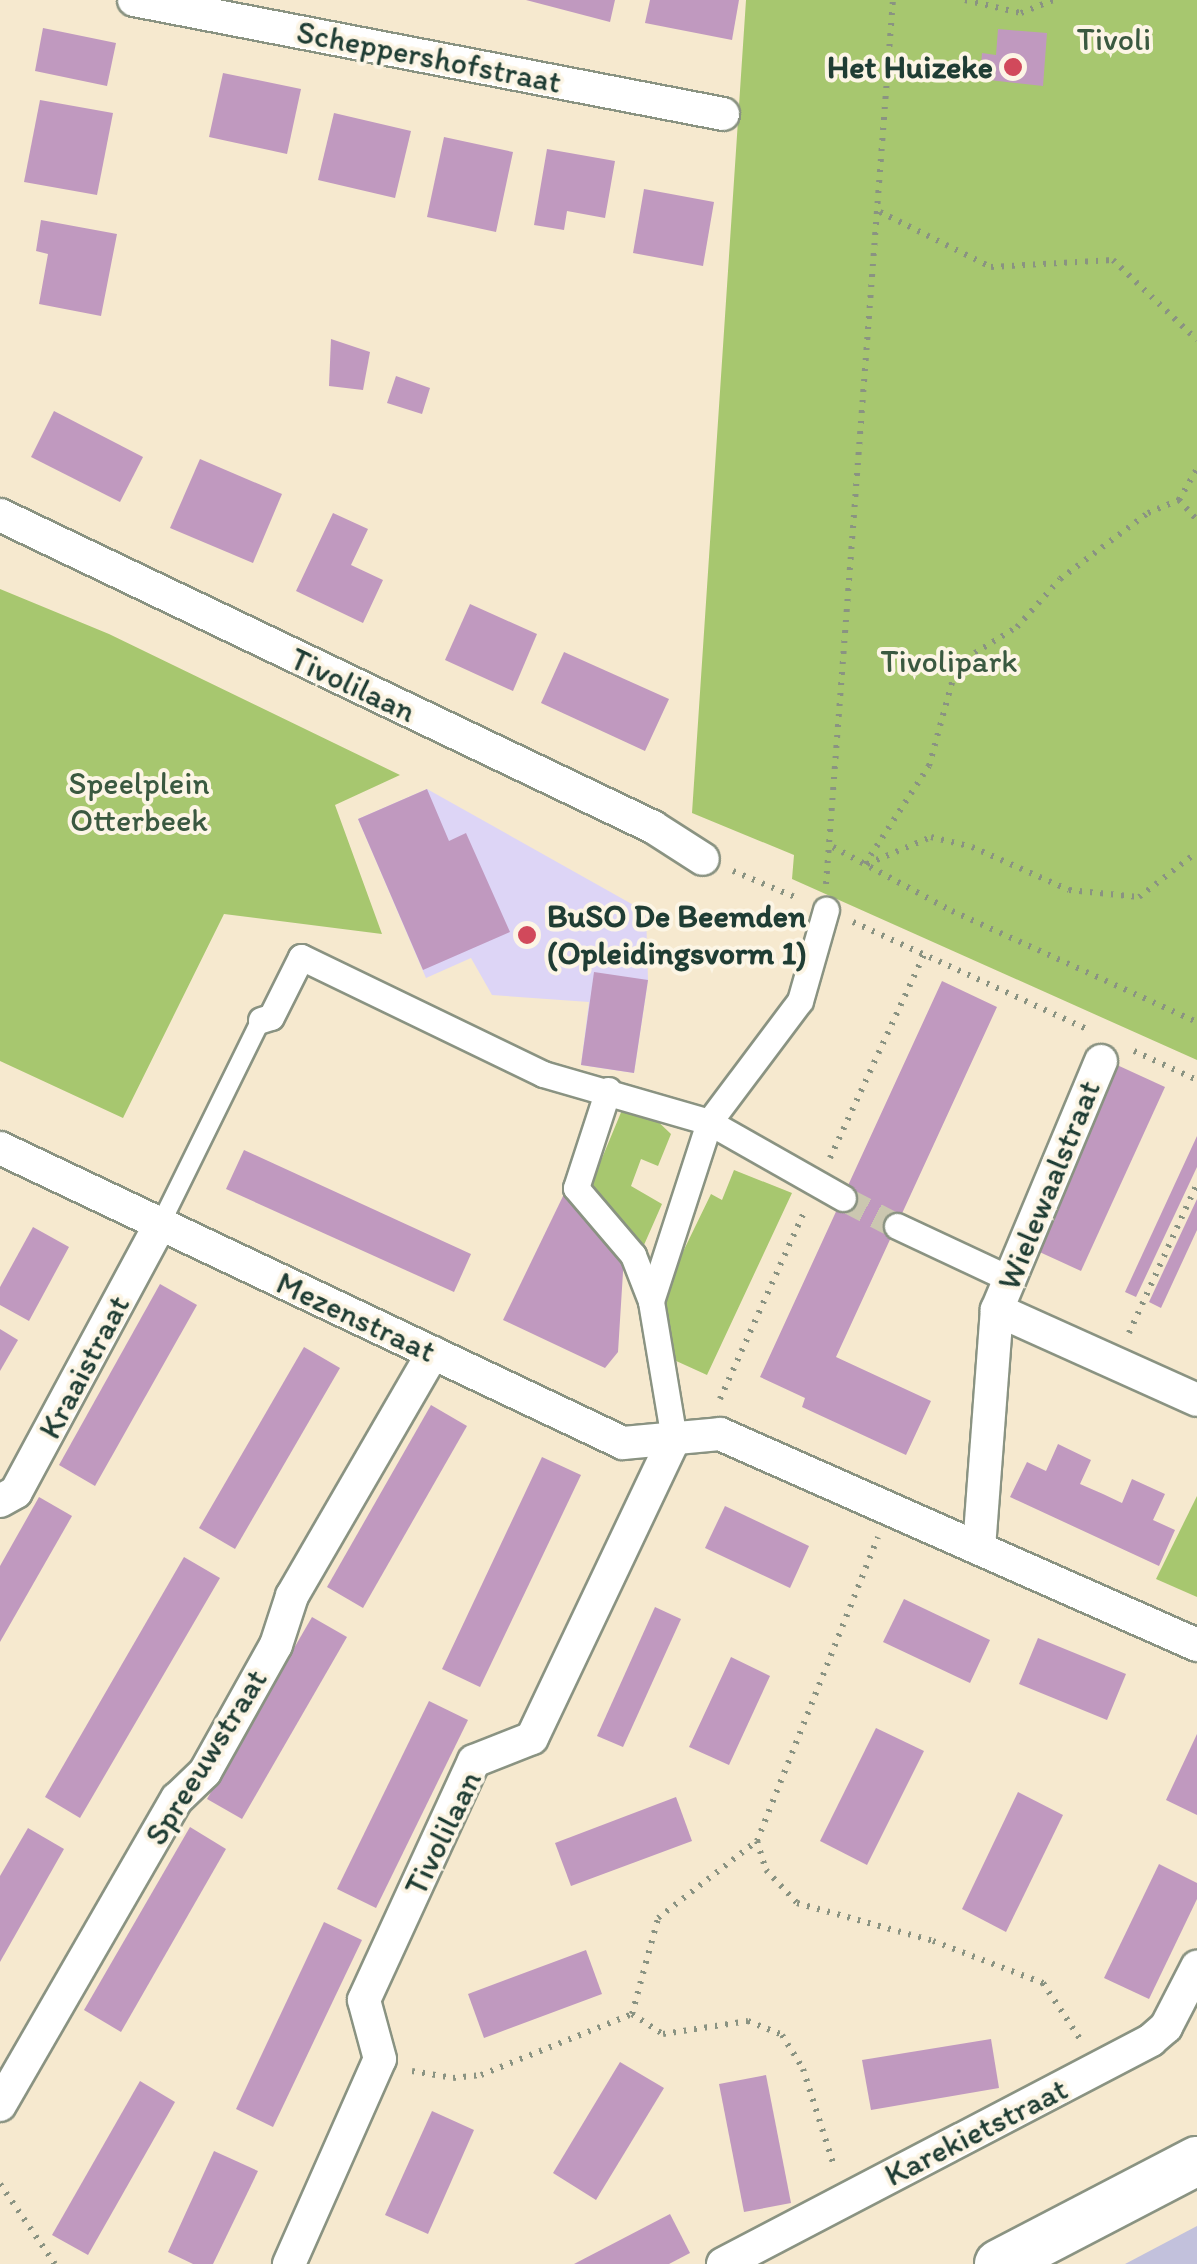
<!DOCTYPE html>
<html>
<head>
<meta charset="utf-8">
<style>
  body { margin:0 }
  #map { position:relative; width:1197px; height:2264px; overflow:hidden; background:#f6e9cf; font-family:Itim,sans-serif }
  div>[style] { position:absolute }
  [style*='--x'] { left:calc(var(--x)*1px); top:calc(var(--y)*1px); width:calc(var(--w)*1px); rotate:calc(var(--a)*1deg) }
  .built>* { inset:0; background:#ddd5f6 }
  .industrial>* { inset:0; background:#c2c1dc }
  .green>* { inset:0; background:#a7c76f }
  .building>* { inset:0; background:#c099bf }
  .pedestrian-tunnel>* { height:25px; margin-top:-12.5px; transform-origin:0; background:repeating-linear-gradient(90deg,#cbc7b0 0 25px,transparent 0 37px) }
  .path>* { height:6px; margin-top:-3px; transform-origin:0; background:repeating-linear-gradient(90deg,#8a9382 0 2.5px,transparent 0 10.5px) }
  .roads { filter:drop-shadow(2px 0 #8a9382) drop-shadow(-2px 0 #8a9382) drop-shadow(0 2px #8a9382) drop-shadow(0 -2px #8a9382) }
  .service>* { height:18px; margin:-9px; padding:0 9px; transform-origin:9px; border-radius:9px; background:#fff }
  .pedestrian>* { height:25px; margin:-12.5px; padding:0 12.5px; transform-origin:12.5px; border-radius:12.5px; background:#fff }
  .minor>* { height:32px; margin:-16px; padding:0 16px; transform-origin:16px; border-radius:16px; background:#fff }
  .secondary>* { height:48px; margin:-24px; padding:0 24px; transform-origin:24px; border-radius:24px; background:#fff }
  .dots>* { width:28px; height:28px; translate:-50% -50%; box-sizing:border-box; border:5px solid #fcf5e5; border-radius:50% }
  span { translate:-50% -50%; white-space:nowrap; text-align:center; line-height:1.15; -webkit-text-stroke:8px #fcf5e5; paint-order:stroke }
  .park-label { font-size:32px; color:#3a5940 }
  .street-label { font-size:32px; color:#1f3d34 }
  .poi-label { font-size:32px; color:#1f3d34; font-weight:700 }
  .right { translate:-100% -50%; text-align:right }
  .left { translate:0 -50%; text-align:left }
</style>
</head>
<body>
<div id="map">
  <div class="built">
    <div style="clip-path:polygon(427px 789px,646px 912px,648px 980px,634px 1073px,581px 1065px,589px 1002px,492px 995px,471px 958px,426px 978px,358px 819px)"></div>
  </div>
  <div class="industrial">
    <div style="clip-path:polygon(1197px 2226px,1197px 2264px,1125px 2264px)"></div>
  </div>
  <div class="green">
    <div style="clip-path:polygon(746px 0,1197px 0,1197px 1060px,792px 879px,794px 855px,692px 813px)"></div>
    <div style="clip-path:polygon(0 589px,109px 634px,400px 775px,335px 805px,382px 934px,224px 914px,123px 1118px,0 1061px)"></div>
    <div style="clip-path:polygon(622px 1110px,650px 1114px,671px 1134px,658px 1166px,641px 1159px,631px 1186px,662px 1204px,640px 1254px,590px 1187px)"></div>
    <div style="clip-path:polygon(734px 1170px,792px 1193px,707px 1375px,674px 1360px,662px 1295px,711px 1194px,722px 1200px)"></div>
    <div style="clip-path:polygon(1197px 1496px,1197px 1597px,1156px 1579px)"></div>
  </div>
  <div class="building">
    <div style="clip-path:polygon(526px 0,615px 0,610px 22px)"></div>
    <div style="clip-path:polygon(650px 0,739px 0,732px 40px,645px 23px)"></div>
    <div style="clip-path:polygon(43px 28px,116px 43px,107px 86px,35px 71px)"></div>
    <div style="clip-path:polygon(998px 29px,1047px 33px,1043px 86px,980px 79px,982px 53px,996px 55px)"></div>
    <div style="clip-path:polygon(223px 73px,301px 89px,287px 154px,209px 137px)"></div>
    <div style="clip-path:polygon(40px 100px,113px 113px,97px 195px,24px 182px)"></div>
    <div style="clip-path:polygon(334px 113px,411px 131px,395px 198px,318px 180px)"></div>
    <div style="clip-path:polygon(444px 137px,513px 152px,496px 232px,427px 217px)"></div>
    <div style="clip-path:polygon(547px 149px,615px 161px,605px 218px,567px 211px,564px 230px,534px 225px)"></div>
    <div style="clip-path:polygon(644px 189px,714px 202px,703px 266px,633px 253px)"></div>
    <div style="clip-path:polygon(41px 220px,117px 234px,101px 316px,39px 304px,48px 254px,36px 251px)"></div>
    <div style="clip-path:polygon(331px 339px,370px 352px,363px 390px,329px 386px)"></div>
    <div style="clip-path:polygon(396px 376px,430px 388px,422px 414px,387px 403px)"></div>
    <div style="clip-path:polygon(54px 411px,143px 457px,120px 502px,31px 457px)"></div>
    <div style="clip-path:polygon(200px 459px,282px 494px,253px 563px,170px 528px)"></div>
    <div style="clip-path:polygon(333px 513px,368px 529px,351px 565px,383px 580px,363px 623px,296px 591px)"></div>
    <div style="clip-path:polygon(470px 604px,537px 634px,513px 691px,445px 660px)"></div>
    <div style="clip-path:polygon(564px 652px,669px 699px,645px 751px,541px 703px)"></div>
    <div style="clip-path:polygon(427px 789px,449px 841px,466px 833px,510px 932px,423px 970px,358px 819px)"></div>
    <div style="clip-path:polygon(594px 972px,648px 980px,634px 1073px,581px 1065px)"></div>
    <div style="clip-path:polygon(942px 981px,997px 1007px,836px 1357px,931px 1401px,906px 1455px,802px 1407px,805px 1398px,760px 1377px)"></div>
    <div style="clip-path:polygon(1117px 1065px,1165px 1087px,1081px 1271px,1033px 1249px)"></div>
    <div style="clip-path:polygon(1197px 1136px,1197px 1167px,1136px 1297px,1125px 1292px)"></div>
    <div style="clip-path:polygon(244px 1150px,471px 1254px,454px 1292px,226px 1189px)"></div>
    <div style="clip-path:polygon(565px 1192px,624px 1256px,618px 1352px,605px 1368px,503px 1320px)"></div>
    <div style="clip-path:polygon(1197px 1199px,1197px 1230px,1161px 1308px,1149px 1302px)"></div>
    <div style="clip-path:polygon(33px 1227px,69px 1247px,29px 1321px,0 1305px,0 1287px)"></div>
    <div style="clip-path:polygon(160px 1284px,197px 1305px,95px 1486px,59px 1465px)"></div>
    <div style="clip-path:polygon(0 1329px,18px 1340px,0 1371px)"></div>
    <div style="clip-path:polygon(304px 1347px,340px 1368px,235px 1549px,199px 1528px)"></div>
    <div style="clip-path:polygon(431px 1405px,467px 1426px,363px 1608px,327px 1587px)"></div>
    <div style="clip-path:polygon(1058px 1444px,1091px 1460px,1080px 1484px,1103px 1494px,1122px 1503px,1132px 1479px,1165px 1494px,1153px 1520px,1175px 1530px,1159px 1566px,1010px 1497px,1027px 1462px,1046px 1471px)"></div>
    <div style="clip-path:polygon(542px 1457px,581px 1475px,480px 1687px,442px 1669px)"></div>
    <div style="clip-path:polygon(39px 1497px,72px 1516px,0 1642px,0 1566px)"></div>
    <div style="clip-path:polygon(725px 1506px,809px 1546px,790px 1588px,705px 1548px)"></div>
    <div style="clip-path:polygon(184px 1557px,220px 1578px,80px 1818px,45px 1797px)"></div>
    <div style="clip-path:polygon(904px 1599px,990px 1640px,970px 1683px,883px 1642px)"></div>
    <div style="clip-path:polygon(655px 1607px,681px 1619px,623px 1747px,597px 1736px)"></div>
    <div style="clip-path:polygon(312px 1617px,347px 1637px,242px 1819px,207px 1799px)"></div>
    <div style="clip-path:polygon(1038px 1638px,1126px 1674px,1107px 1720px,1019px 1684px)"></div>
    <div style="clip-path:polygon(731px 1657px,770px 1676px,729px 1765px,689px 1747px)"></div>
    <div style="clip-path:polygon(429px 1701px,468px 1720px,376px 1908px,337px 1889px)"></div>
    <div style="clip-path:polygon(876px 1728px,924px 1751px,867px 1865px,820px 1841px)"></div>
    <div style="clip-path:polygon(1197px 1734px,1197px 1815px,1166px 1800px)"></div>
    <div style="clip-path:polygon(1018px 1792px,1063px 1815px,1006px 1932px,962px 1909px)"></div>
    <div style="clip-path:polygon(676px 1797px,692px 1841px,571px 1886px,555px 1843px)"></div>
    <div style="clip-path:polygon(190px 1827px,226px 1849px,121px 2032px,84px 2010px)"></div>
    <div style="clip-path:polygon(28px 1828px,64px 1849px,0 1962px,0 1876px)"></div>
    <div style="clip-path:polygon(1159px 1864px,1197px 1883px,1197px 1899px,1149px 1999px,1104px 1978px)"></div>
    <div style="clip-path:polygon(324px 1922px,362px 1940px,273px 2127px,236px 2109px)"></div>
    <div style="clip-path:polygon(586px 1950px,602px 1994px,484px 2038px,468px 1994px)"></div>
    <div style="clip-path:polygon(991px 2039px,999px 2088px,871px 2110px,862px 2060px)"></div>
    <div style="clip-path:polygon(620px 2062px,664px 2088px,596px 2200px,553px 2173px)"></div>
    <div style="clip-path:polygon(766px 2075px,791px 2203px,744px 2212px,719px 2084px)"></div>
    <div style="clip-path:polygon(140px 2081px,175px 2102px,88px 2255px,52px 2235px)"></div>
    <div style="clip-path:polygon(432px 2111px,474px 2130px,428px 2234px,385px 2215px)"></div>
    <div style="clip-path:polygon(214px 2151px,258px 2171px,213px 2264px,193px 2264px,168px 2252px)"></div>
    <div style="clip-path:polygon(670px 2214px,690px 2253px,669px 2264px,574px 2264px)"></div>
  </div>
  <div class="pedestrian-tunnel">
    <div style="--x:843;--y:1198;--w:61;--a:27.4"></div>
  </div>
  <div class="path">
    <div style="--x:965;--y:0;--w:57;--a:13.1"></div>
    <div style="--x:1021;--y:13;--w:35;--a:-22"></div>
    <div style="--x:880;--y:212;--w:124;--a:26.4"></div>
    <div style="--x:991;--y:267;--w:122;--a:-3.3"></div>
    <div style="--x:1113;--y:260;--w:116;--a:43.6"></div>
    <div style="--x:1179;--y:500;--w:27;--a:48"></div>
    <div style="--x:833;--y:847;--w:135;--a:28.3"></div>
    <div style="--x:952;--y:911;--w:269;--a:24.4"></div>
    <div style="--x:865;--y:864;--w:117;--a:-56.9"></div>
    <div style="--x:929;--y:766;--w:106;--a:-74.6"></div>
    <div style="--x:957;--y:664;--w:70;--a:-31.7"></div>
    <div style="--x:1017;--y:627;--w:64;--a:-48.1"></div>
    <div style="--x:1060;--y:579;--w:110;--a:-36.9"></div>
    <div style="--x:1148;--y:513;--w:34;--a:-23"></div>
    <div style="--x:1179;--y:500;--w:36;--a:-60"></div>
    <div style="--x:867;--y:864;--w:69;--a:-22.9"></div>
    <div style="--x:931;--y:837;--w:42;--a:13.7"></div>
    <div style="--x:972;--y:847;--w:106;--a:23.9"></div>
    <div style="--x:1069;--y:890;--w:70;--a:5.7"></div>
    <div style="--x:1139;--y:897;--w:73;--a:-37.8"></div>
    <div style="--x:733;--y:871;--w:73;--a:22.7"></div>
    <div style="--x:826;--y:884;--w:887;--a:-85.67"></div>
    <div style="--x:853;--y:922;--w:257;--a:24.6"></div>
    <div style="--x:1134;--y:1051;--w:69;--a:24.7"></div>
    <div style="--x:830;--y:1158;--w:224;--a:-65.2"></div>
    <div style="--x:1129;--y:1333;--w:164;--a:-65.5"></div>
    <div style="--x:720;--y:1399;--w:207;--a:-65.8"></div>
    <div style="--x:757;--y:1841;--w:30;--a:73"></div>
    <div style="--x:766;--y:1870;--w:45;--a:46.8"></div>
    <div style="--x:797;--y:1903;--w:141;--a:15.6"></div>
    <div style="--x:933;--y:1941;--w:118;--a:20.9"></div>
    <div style="--x:1043;--y:1983;--w:67;--a:56.5"></div>
    <div style="--x:632;--y:2014;--w:37;--a:33"></div>
    <div style="--x:663;--y:2034;--w:86;--a:-8.7"></div>
    <div style="--x:748;--y:2021;--w:37;--a:22"></div>
    <div style="--x:782;--y:2035;--w:40;--a:58"></div>
    <div style="--x:803;--y:2069;--w:102;--a:72.3"></div>
    <div style="--x:412;--y:2071;--w:42;--a:9.7"></div>
    <div style="--x:453;--y:2078;--w:28;--a:-6"></div>
    <div style="--x:481;--y:2075;--w:163;--a:-22"></div>
    <div style="--x:632;--y:2014;--w:99;--a:-74.8"></div>
    <div style="--x:658;--y:1918;--w:125;--a:-37.9"></div>
    <div style="--x:757;--y:1841;--w:327;--a:-68.3"></div>
    <div style="--x:0;--y:2184;--w:97;--a:55.5"></div>
  </div>
  <div class="roads">
    <div class="service">
      <div style="--x:160;--y:1225;--w:229;--a:-63.8"></div>
    </div>
    <div class="pedestrian">
      <div style="--x:261;--y:1020;--w:10;--a:-17"></div>
      <div style="--x:271;--y:1017;--w:67;--a:-63.4"></div>
      <div style="--x:301;--y:957;--w:269;--a:25.8"></div>
      <div style="--x:543;--y:1074;--w:173;--a:16.1"></div>
      <div style="--x:709;--y:1122;--w:154;--a:29.6"></div>
      <div style="--x:608;--y:1090;--w:103;--a:108.1"></div>
      <div style="--x:576;--y:1188;--w:88;--a:49.6"></div>
      <div style="--x:633;--y:1255;--w:49;--a:68.6"></div>
      <div style="--x:897;--y:1226;--w:125;--a:25.1"></div>
      <div style="--x:674;--y:1439;--w:140;--a:-99.5"></div>
      <div style="--x:651;--y:1301;--w:188;--a:-72"></div>
      <div style="--x:709;--y:1122;--w:151;--a:-53.1"></div>
      <div style="--x:800;--y:1001;--w:95;--a:-74.1"></div>
    </div>
    <div class="minor">
      <div style="--x:134;--y:0;--w:600;--a:10.95"></div>
      <div style="--x:0;--y:515;--w:724;--a:25.54"></div>
      <div style="--x:653;--y:827;--w:59;--a:32.6"></div>
      <div style="--x:1101;--y:1061;--w:270;--a:112.7"></div>
      <div style="--x:997;--y:1310;--w:219;--a:24.2"></div>
      <div style="--x:0;--y:1148;--w:689;--a:25.34"></div>
      <div style="--x:623;--y:1443;--w:97;--a:-5.3"></div>
      <div style="--x:720;--y:1434;--w:522;--a:23.86"></div>
      <div style="--x:0;--y:1501;--w:18;--a:-29"></div>
      <div style="--x:16;--y:1492;--w:303;--a:-61.7"></div>
      <div style="--x:979;--y:1548;--w:239;--a:-85.7"></div>
      <div style="--x:0;--y:2105;--w:354;--a:-60"></div>
      <div style="--x:177;--y:1799;--w:39;--a:-44"></div>
      <div style="--x:205;--y:1772;--w:145;--a:-60.8"></div>
      <div style="--x:276;--y:1645;--w:52;--a:-71.9"></div>
      <div style="--x:292;--y:1596;--w:281;--a:-59.9"></div>
      <div style="--x:289;--y:2264;--w:224;--a:-66.1"></div>
      <div style="--x:380;--y:2059;--w:61;--a:-105.2"></div>
      <div style="--x:364;--y:2000;--w:263;--a:-65.3"></div>
      <div style="--x:474;--y:1761;--w:62;--a:-21.6"></div>
      <div style="--x:532;--y:1738;--w:331;--a:-64.6"></div>
      <div style="--x:723;--y:2264;--w:483;--a:-27.6"></div>
      <div style="--x:1151;--y:2040;--w:20;--a:-41"></div>
      <div style="--x:1166;--y:2027;--w:68;--a:-62.7"></div>
    </div>
    <div class="secondary">
      <div style="--x:999;--y:2264;--w:223;--a:-27.5"></div>
    </div>
  </div>
  <div class="dots">
    <div style="left:1013px;top:67px;background:#d1495b"></div>
    <div style="left:527px;top:935px;background:#d1495b"></div>
  </div>
  <div class="park-label">
    <span style="left:1114px;top:39px">Tivoli</span>
    <span style="left:949px;top:661px">Tivolipark</span>
    <span style="left:139px;top:802px">Speelplein<br>Otterbeek</span>
  </div>
  <div class="street-label">
    <span style="left:429px;top:57px;rotate:11deg">Scheppershofstraat</span>
    <span style="left:353px;top:685px;rotate:25deg">Tivolilaan</span>
    <span style="left:1049px;top:1185px;rotate:-68deg">Wielewaalstraat</span>
    <span style="left:356px;top:1317px;rotate:25deg">Mezenstraat</span>
    <span style="left:84px;top:1367px;rotate:-62deg">Kraaistraat</span>
    <span style="left:206px;top:1757px;rotate:-58deg">Spreeuwstraat</span>
    <span style="left:443px;top:1833px;rotate:-64deg">Tivolilaan</span>
    <span style="left:976px;top:2132px;rotate:-27deg">Karekietstraat</span>
  </div>
  <div class="poi-label">
    <span class="right" style="left:993px;top:67px">Het Huizeke</span>
    <span class="left" style="left:547px;top:935px">BuSO De Beemden<br>(Opleidingsvorm 1)</span>
  </div>
</div>
</body>
</html>
